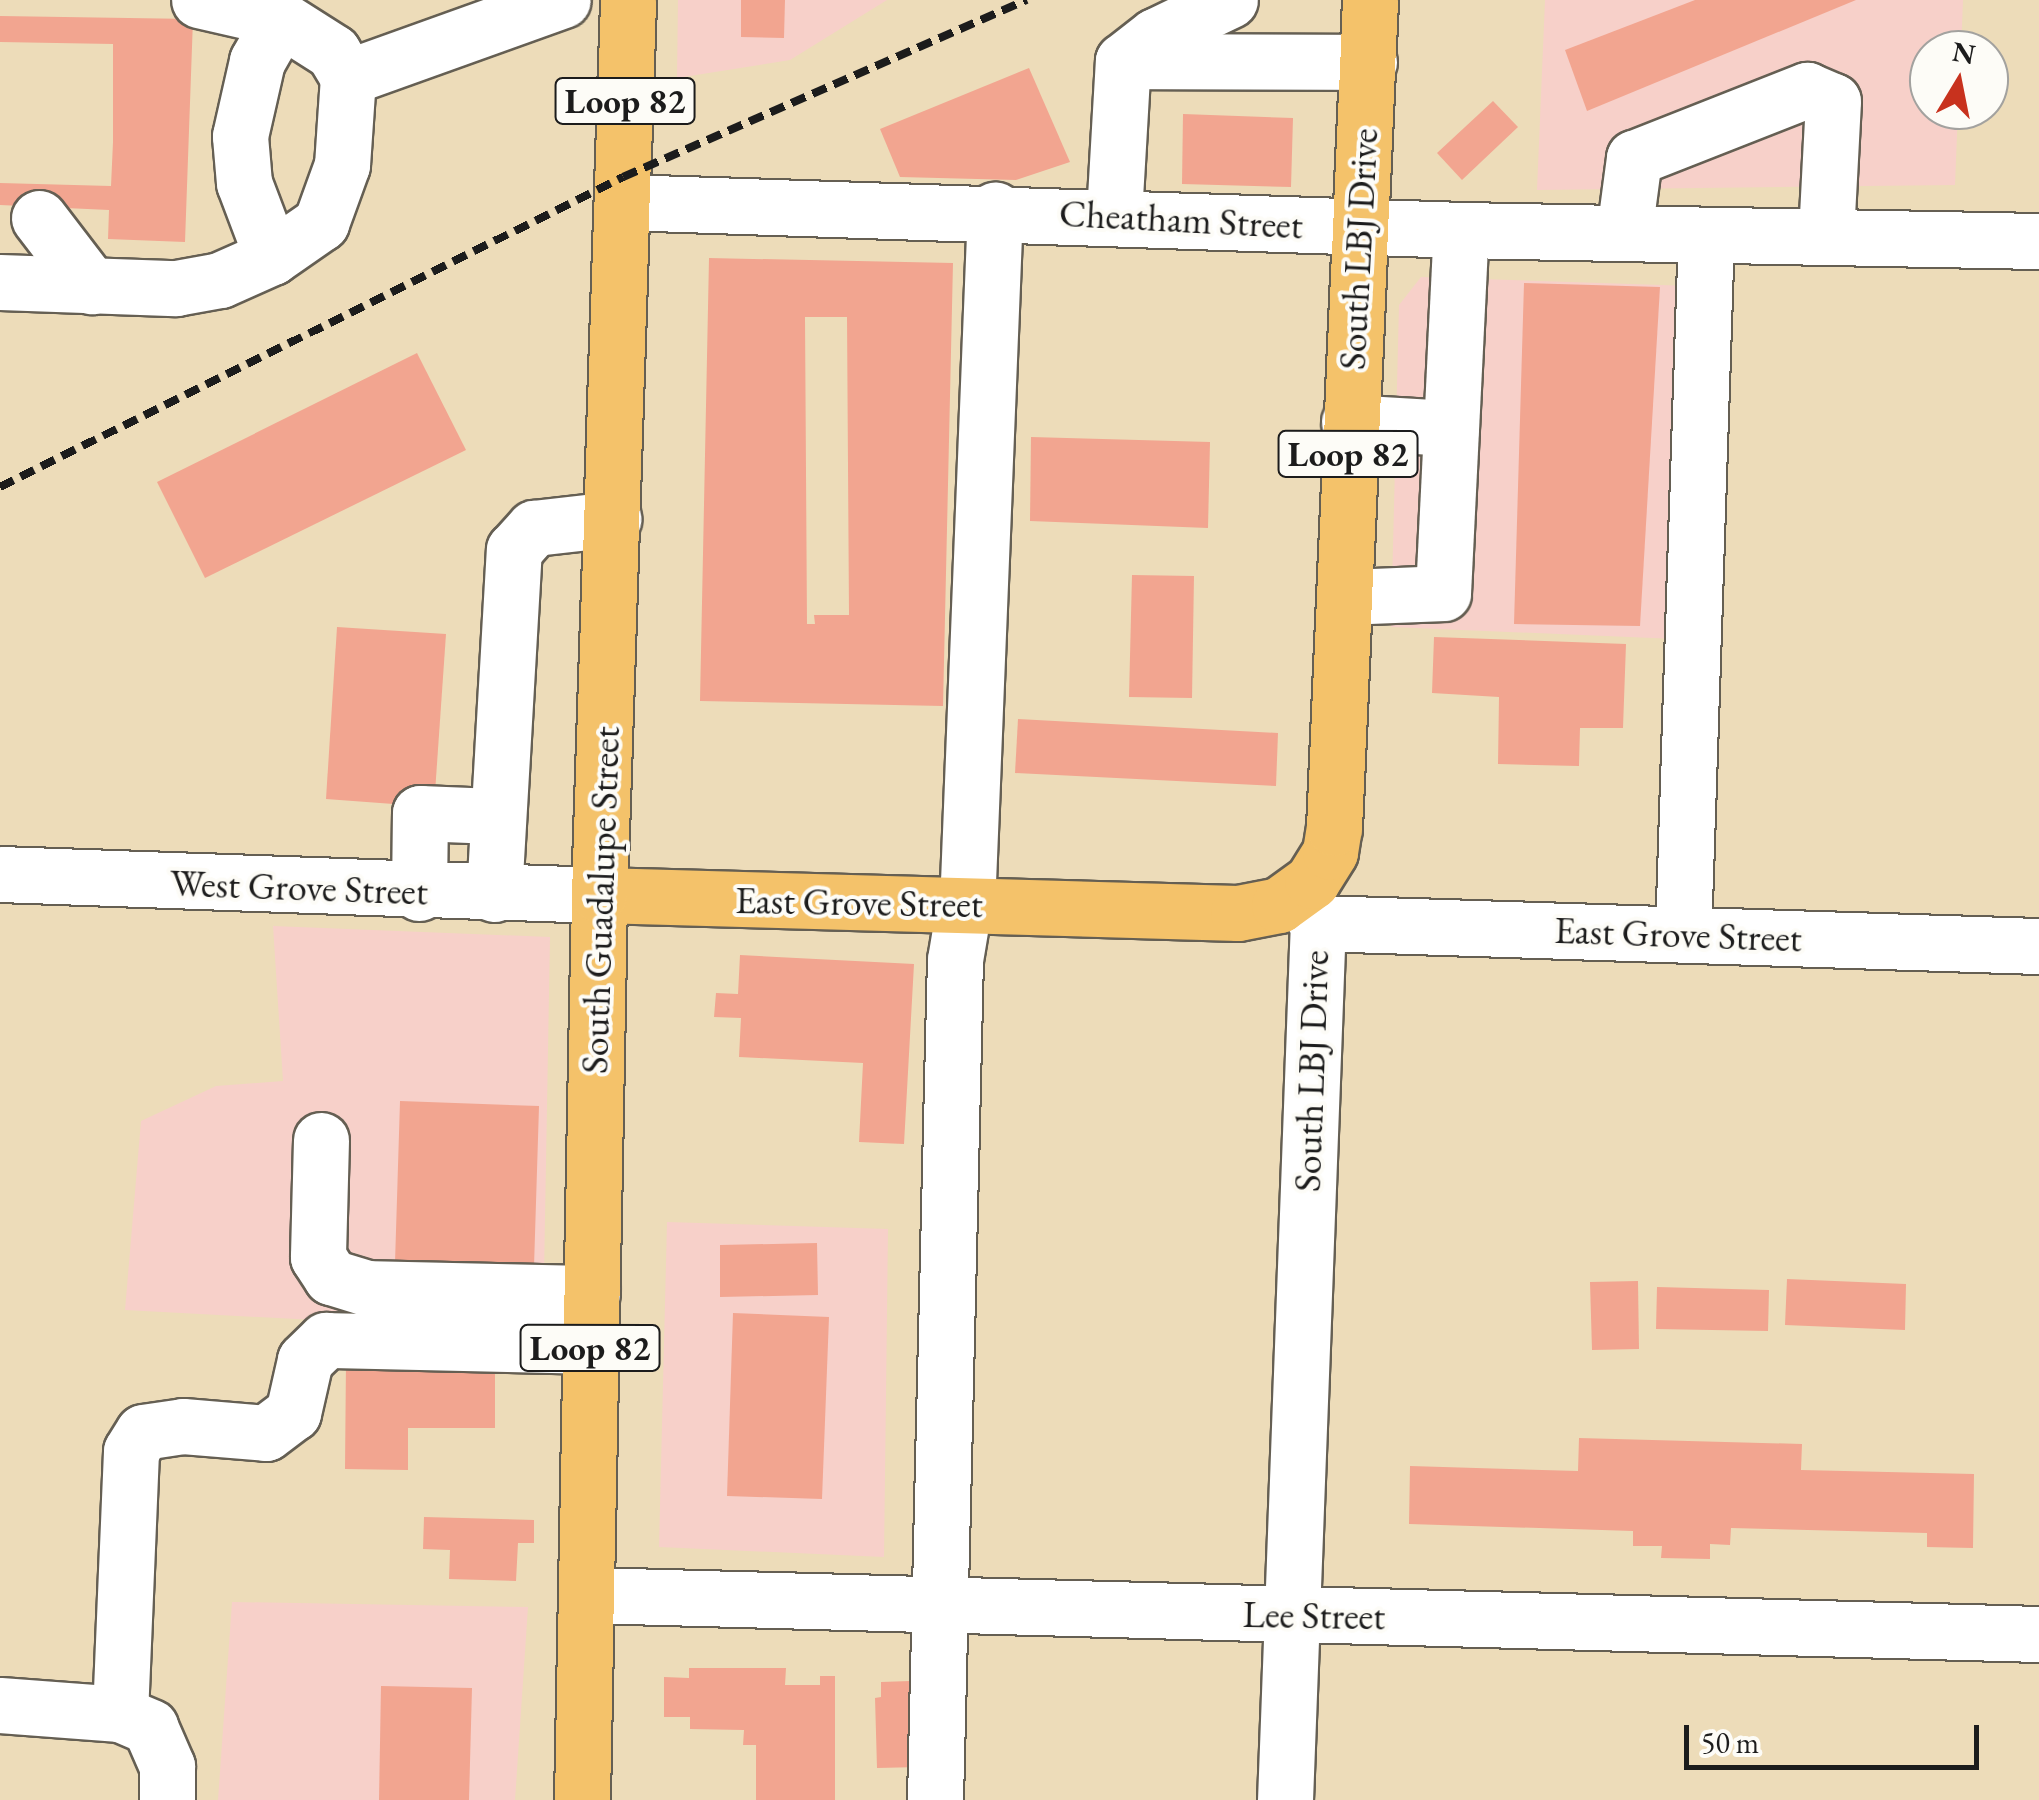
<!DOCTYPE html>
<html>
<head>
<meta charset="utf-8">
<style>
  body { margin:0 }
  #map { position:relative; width:2039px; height:1800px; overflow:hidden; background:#eddcb9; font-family:"EB Garamond",serif }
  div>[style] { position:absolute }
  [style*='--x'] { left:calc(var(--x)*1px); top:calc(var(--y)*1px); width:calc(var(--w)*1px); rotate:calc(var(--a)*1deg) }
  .built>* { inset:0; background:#f7d0c9 }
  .building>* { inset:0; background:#f2a590 }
  .roads { filter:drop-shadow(2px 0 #655f53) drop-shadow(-2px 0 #655f53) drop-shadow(0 2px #655f53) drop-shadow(0 -2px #655f53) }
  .minor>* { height:55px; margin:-27.5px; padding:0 27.5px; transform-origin:27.5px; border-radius:27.5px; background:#fff }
  .major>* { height:55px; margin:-27.5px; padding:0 27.5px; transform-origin:27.5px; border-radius:27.5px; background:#f4c26a }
  .rail>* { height:8px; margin-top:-4px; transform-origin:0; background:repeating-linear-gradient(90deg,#1c1c1c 0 15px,transparent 0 23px) }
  span { translate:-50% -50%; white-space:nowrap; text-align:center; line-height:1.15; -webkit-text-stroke:8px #fdfcf7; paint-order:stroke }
  .shield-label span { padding:2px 8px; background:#fdfcf7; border:2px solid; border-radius:8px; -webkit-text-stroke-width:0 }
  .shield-label { font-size:35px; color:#1c1c1c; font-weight:700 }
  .street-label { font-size:38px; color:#1c1c1c }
  .north { position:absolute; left:1909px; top:30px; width:100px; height:100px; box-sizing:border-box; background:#fdfcf7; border:2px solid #a3a29f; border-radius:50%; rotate:10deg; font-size:28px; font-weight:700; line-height:40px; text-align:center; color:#1c1c1c }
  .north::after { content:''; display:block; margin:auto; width:35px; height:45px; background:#c8321e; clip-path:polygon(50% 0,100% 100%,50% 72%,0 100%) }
  .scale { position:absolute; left:1684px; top:1725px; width:295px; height:45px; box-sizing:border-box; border:5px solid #1c1c1c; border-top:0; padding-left:12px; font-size:30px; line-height:35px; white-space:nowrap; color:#1c1c1c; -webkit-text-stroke:8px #fdfcf7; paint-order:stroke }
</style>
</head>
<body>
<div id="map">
  <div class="built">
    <div style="clip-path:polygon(678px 0,887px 0,790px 60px,677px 78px)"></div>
    <div style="clip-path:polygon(1545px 0,1963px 0,1961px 50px,1929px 50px,1929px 110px,1958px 110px,1955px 185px,1537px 190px)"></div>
    <div style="clip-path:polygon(1421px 277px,1691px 286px,1676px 639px,1391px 627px,1399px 305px)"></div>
    <div style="clip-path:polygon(273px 926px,550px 937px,543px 1332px,125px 1310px,141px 1121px,216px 1086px,283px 1081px)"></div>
    <div style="clip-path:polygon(667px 1222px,888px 1229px,884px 1557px,659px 1547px)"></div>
    <div style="clip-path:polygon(232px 1602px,528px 1607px,515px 1800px,218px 1800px)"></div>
  </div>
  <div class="building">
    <div style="clip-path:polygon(741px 0,785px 0,784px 38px,741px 37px)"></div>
    <div style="clip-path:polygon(1695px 0,1856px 0,1587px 111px,1565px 50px)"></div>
    <div style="clip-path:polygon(0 16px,193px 19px,185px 242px,108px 239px,109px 210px,0 205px,0 183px,111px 186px,113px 142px,113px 44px,0 42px)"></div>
    <div style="clip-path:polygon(1029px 68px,1070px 162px,1016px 180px,900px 177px,880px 129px)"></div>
    <div style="clip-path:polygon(1493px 101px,1518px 127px,1462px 180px,1437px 153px)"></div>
    <div style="clip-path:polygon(1183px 114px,1293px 118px,1291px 187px,1182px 184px)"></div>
    <div style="clip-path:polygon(evenodd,709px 258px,953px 263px,943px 706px,700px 701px,709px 258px,805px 317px,847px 317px,849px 615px,814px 615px,815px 624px,807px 624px,805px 317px)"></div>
    <div style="clip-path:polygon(1524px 283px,1660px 287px,1640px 626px,1514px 624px)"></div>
    <div style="clip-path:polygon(417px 353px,466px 450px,205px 578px,157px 482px)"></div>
    <div style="clip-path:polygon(1031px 437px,1210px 442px,1208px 528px,1030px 521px)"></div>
    <div style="clip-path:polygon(1132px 575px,1194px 576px,1192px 698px,1129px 697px)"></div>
    <div style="clip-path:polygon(337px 627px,446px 634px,434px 807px,326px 799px)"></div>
    <div style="clip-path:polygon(1434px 637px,1626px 644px,1623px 728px,1580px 728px,1579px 766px,1498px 764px,1499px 697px,1432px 693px)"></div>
    <div style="clip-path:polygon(1018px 719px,1278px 733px,1276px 786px,1015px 773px)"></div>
    <div style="clip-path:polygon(740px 955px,914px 964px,904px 1144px,859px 1142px,863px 1063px,739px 1057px,741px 1018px,714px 1017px,716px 993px,738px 994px)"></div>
    <div style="clip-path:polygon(400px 1101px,539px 1106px,534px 1267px,395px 1263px)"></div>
    <div style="clip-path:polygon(817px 1243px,818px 1295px,720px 1297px,720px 1245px)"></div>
    <div style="clip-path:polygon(1787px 1279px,1906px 1284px,1905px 1330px,1785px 1325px)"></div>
    <div style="clip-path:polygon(1638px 1281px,1639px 1349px,1592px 1350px,1590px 1282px)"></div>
    <div style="clip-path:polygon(1657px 1287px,1769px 1290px,1768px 1331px,1656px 1329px)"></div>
    <div style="clip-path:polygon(733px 1313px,829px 1317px,822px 1499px,727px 1496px)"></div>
    <div style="clip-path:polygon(346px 1361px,495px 1362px,495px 1428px,408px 1428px,408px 1470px,345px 1469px)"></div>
    <div style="clip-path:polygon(1579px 1438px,1802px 1444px,1801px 1470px,1974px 1474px,1973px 1548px,1927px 1547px,1927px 1533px,1731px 1528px,1730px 1545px,1710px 1544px,1710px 1559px,1661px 1558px,1662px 1546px,1633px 1546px,1633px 1531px,1409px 1524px,1410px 1466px,1578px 1471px)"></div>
    <div style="clip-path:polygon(424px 1517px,534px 1520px,534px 1543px,518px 1543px,516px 1581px,449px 1579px,450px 1550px,423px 1549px)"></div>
    <div style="clip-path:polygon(689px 1668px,786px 1668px,785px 1685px,820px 1685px,820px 1676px,835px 1676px,835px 1800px,756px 1800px,756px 1745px,743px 1745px,744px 1730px,690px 1729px,690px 1717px,664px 1717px,664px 1677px,689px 1678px)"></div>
    <div style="clip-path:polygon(910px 1681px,910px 1695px,917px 1695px,920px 1767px,877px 1768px,875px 1698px,881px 1697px,881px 1682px)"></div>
    <div style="clip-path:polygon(381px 1686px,472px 1688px,469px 1800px,379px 1800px)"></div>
  </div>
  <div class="roads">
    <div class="minor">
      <div style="--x:1123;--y:61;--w:246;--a:0.2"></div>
      <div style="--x:348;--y:77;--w:228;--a:-19.7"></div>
      <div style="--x:623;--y:202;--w:838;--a:1.91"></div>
      <div style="--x:1461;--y:230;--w:578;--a:1.09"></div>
      <div style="--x:1114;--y:215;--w:154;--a:-86.7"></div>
      <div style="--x:1123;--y:61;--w:41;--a:-38"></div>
      <div style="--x:1155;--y:36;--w:83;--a:-25.6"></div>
      <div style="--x:39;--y:218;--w:86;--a:52.6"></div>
      <div style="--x:1624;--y:233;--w:76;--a:-82.4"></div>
      <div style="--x:1634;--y:158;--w:186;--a:-21.5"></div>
      <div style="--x:1807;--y:90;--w:28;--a:23"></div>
      <div style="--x:1833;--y:101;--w:134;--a:93"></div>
      <div style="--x:272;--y:257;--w:79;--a:-110.7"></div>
      <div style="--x:244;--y:183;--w:47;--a:-94.9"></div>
      <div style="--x:240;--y:136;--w:77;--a:-77.2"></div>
      <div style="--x:257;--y:61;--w:48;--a:-60.3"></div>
      <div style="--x:0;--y:282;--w:176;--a:2"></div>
      <div style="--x:176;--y:288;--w:45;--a:-10.3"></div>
      <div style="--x:220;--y:280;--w:57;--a:-23.9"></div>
      <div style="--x:272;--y:257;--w:60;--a:-34.8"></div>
      <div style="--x:321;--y:223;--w:62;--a:-70.1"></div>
      <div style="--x:342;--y:165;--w:88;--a:-86.1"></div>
      <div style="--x:348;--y:77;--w:29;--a:-121"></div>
      <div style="--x:333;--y:52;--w:62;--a:-147.6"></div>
      <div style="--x:281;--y:19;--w:84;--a:-167"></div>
      <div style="--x:1349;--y:422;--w:102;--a:3.4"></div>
      <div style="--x:1345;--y:597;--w:98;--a:-2.3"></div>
      <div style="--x:1443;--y:593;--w:363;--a:-87.2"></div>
      <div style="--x:0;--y:874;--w:599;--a:2.01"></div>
      <div style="--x:419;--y:893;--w:80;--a:-89.3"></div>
      <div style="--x:420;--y:813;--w:74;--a:2.3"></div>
      <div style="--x:494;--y:894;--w:345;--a:-86.7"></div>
      <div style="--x:514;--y:550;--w:30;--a:-48"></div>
      <div style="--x:534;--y:528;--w:80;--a:-6.5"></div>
      <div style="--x:1318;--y:923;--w:721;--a:1.83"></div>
      <div style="--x:1683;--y:934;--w:699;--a:-88.12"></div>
      <div style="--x:321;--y:1140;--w:117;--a:91.5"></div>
      <div style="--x:318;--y:1257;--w:24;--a:57"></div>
      <div style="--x:331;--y:1277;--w:38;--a:17"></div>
      <div style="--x:367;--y:1288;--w:225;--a:1.3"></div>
      <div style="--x:589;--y:1595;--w:1451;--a:1.54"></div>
      <div style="--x:0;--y:1705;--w:120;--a:4.3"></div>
      <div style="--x:120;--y:1714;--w:33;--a:23"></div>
      <div style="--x:150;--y:1727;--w:43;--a:66.4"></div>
      <div style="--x:167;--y:1766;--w:34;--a:90"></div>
      <div style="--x:120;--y:1714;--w:263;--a:-87.6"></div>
      <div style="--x:131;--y:1451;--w:22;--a:-58"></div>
      <div style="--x:143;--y:1432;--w:40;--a:-8.5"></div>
      <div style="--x:183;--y:1426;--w:83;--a:4.8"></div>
      <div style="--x:266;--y:1433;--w:34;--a:-37"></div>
      <div style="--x:293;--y:1413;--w:54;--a:-77.2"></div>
      <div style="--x:305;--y:1360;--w:29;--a:-44"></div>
      <div style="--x:326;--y:1340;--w:264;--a:1.3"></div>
      <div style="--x:935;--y:1800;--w:840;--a:-88.64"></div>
      <div style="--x:955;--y:960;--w:79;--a:-80.5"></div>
      <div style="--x:968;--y:882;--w:673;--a:-87.7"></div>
      <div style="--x:1285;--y:1800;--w:878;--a:-87.85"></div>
      <div style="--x:1318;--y:923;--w:34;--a:-128"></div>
    </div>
    <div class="major">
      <div style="--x:599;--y:895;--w:639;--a:1.61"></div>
      <div style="--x:1238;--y:913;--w:42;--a:-11"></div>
      <div style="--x:1279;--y:905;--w:41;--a:-36"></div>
      <div style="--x:1312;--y:881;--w:34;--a:-58"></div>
      <div style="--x:1330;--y:852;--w:24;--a:-81"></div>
      <div style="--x:1334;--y:828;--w:829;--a:-87.51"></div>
      <div style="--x:582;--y:1800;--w:905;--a:-88.92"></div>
      <div style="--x:599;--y:895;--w:895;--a:-88.14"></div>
    </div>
  </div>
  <div class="rail">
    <div style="--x:0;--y:487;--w:696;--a:-26.45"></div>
    <div style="--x:623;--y:177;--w:441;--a:-23.7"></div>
  </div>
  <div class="shield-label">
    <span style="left:625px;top:101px">Loop 82</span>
    <span style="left:1348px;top:454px">Loop 82</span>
    <span style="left:590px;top:1348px">Loop 82</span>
  </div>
  <div class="street-label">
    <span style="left:1181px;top:219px;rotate:3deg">Cheatham Street</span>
    <span style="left:1358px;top:249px;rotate:-87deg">South LBJ Drive</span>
    <span style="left:299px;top:887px;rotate:2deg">West Grove Street</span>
    <span style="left:600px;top:900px;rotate:-88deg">South Guadalupe Street</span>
    <span style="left:859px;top:902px;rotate:1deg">East Grove Street</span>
    <span style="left:1678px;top:934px;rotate:2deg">East Grove Street</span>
    <span style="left:1311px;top:1071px;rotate:-88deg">South LBJ Drive</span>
    <span style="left:1314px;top:1615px;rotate:1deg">Lee Street</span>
  </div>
  <div class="north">N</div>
  <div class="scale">50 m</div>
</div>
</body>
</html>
